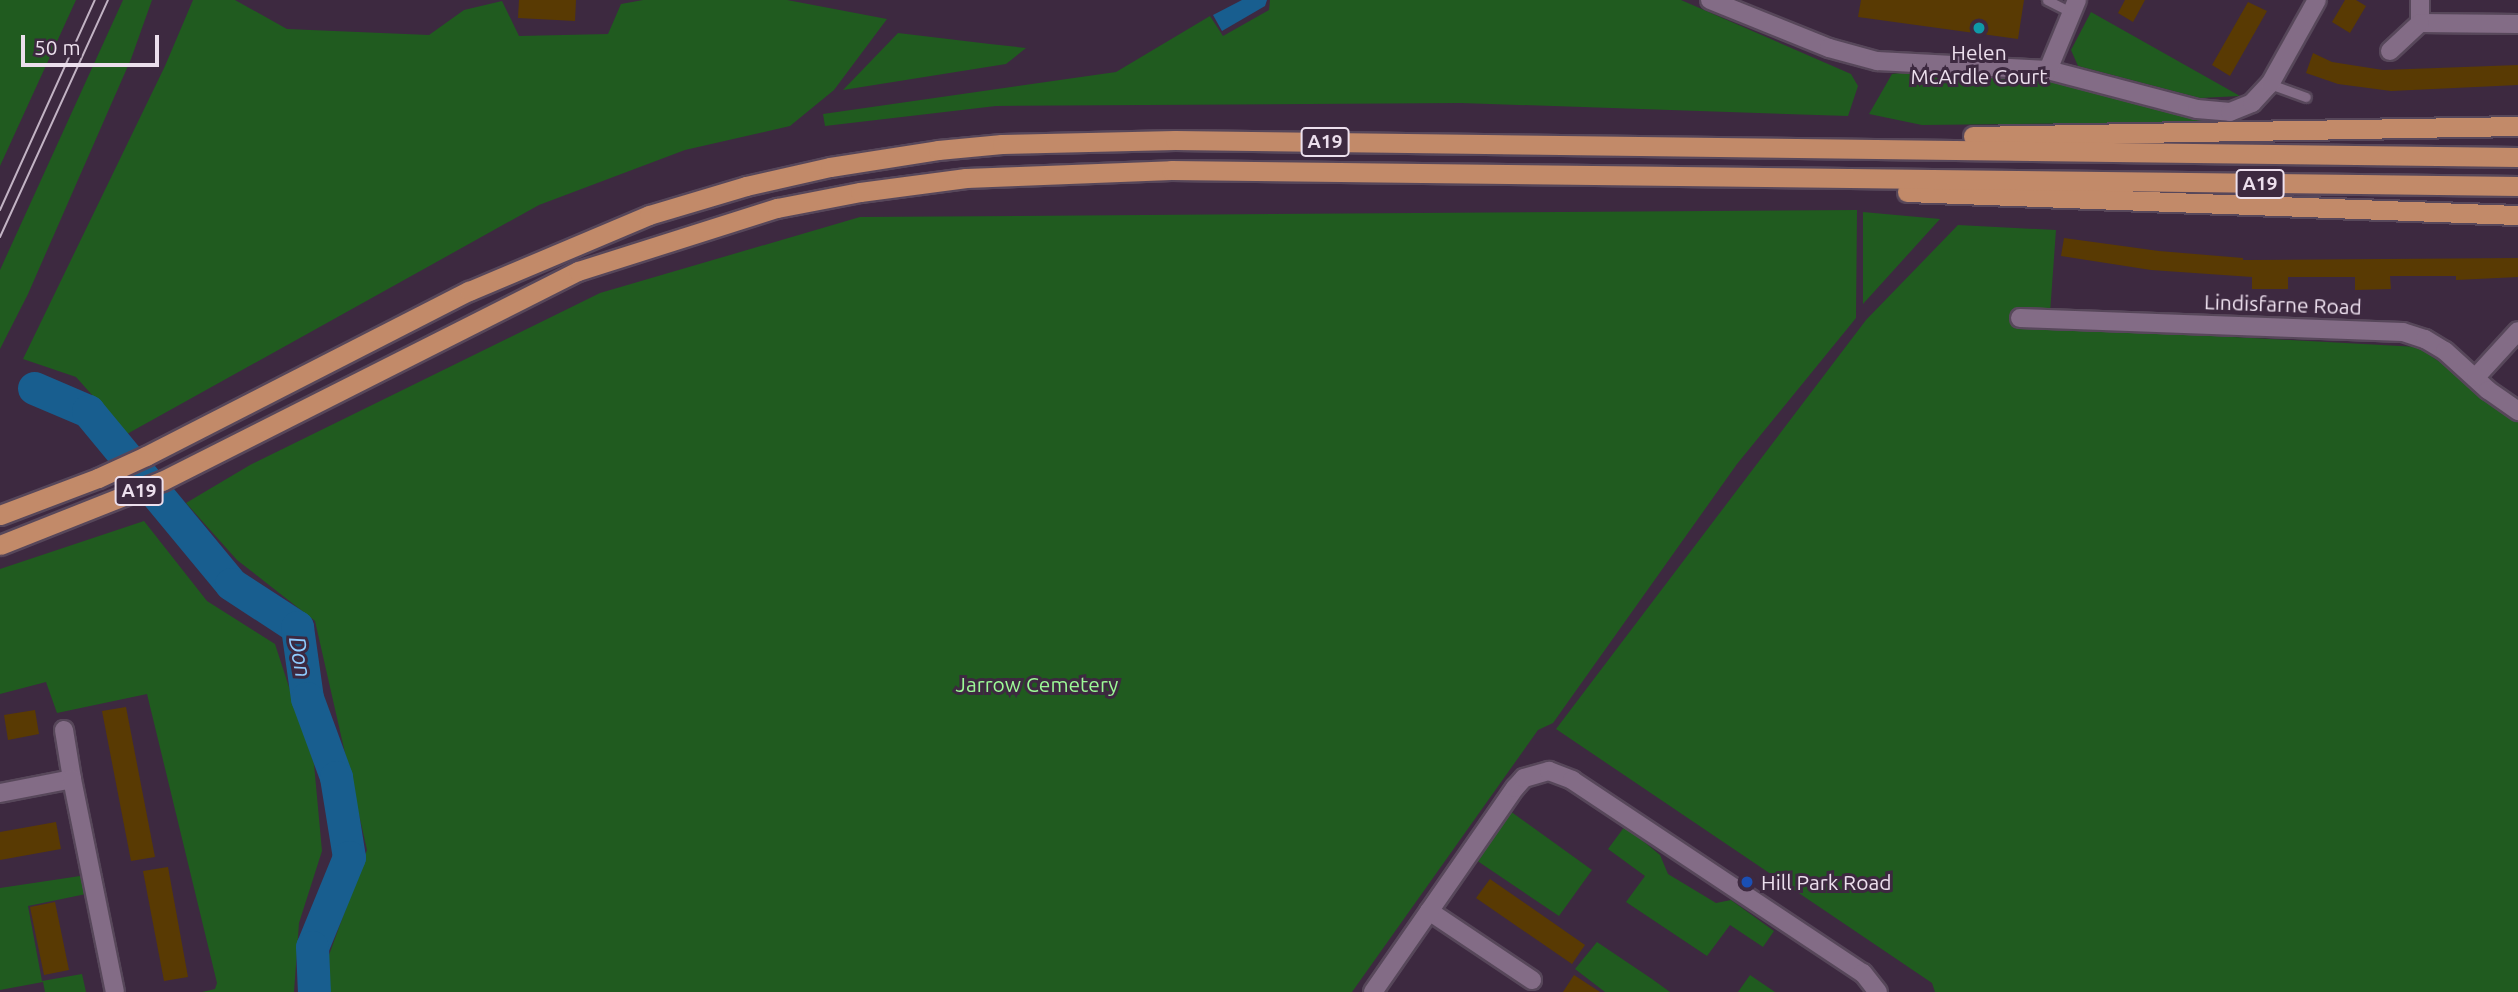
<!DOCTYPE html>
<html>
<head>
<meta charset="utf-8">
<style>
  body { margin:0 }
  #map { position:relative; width:2518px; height:992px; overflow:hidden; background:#3d2940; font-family:Ubuntu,sans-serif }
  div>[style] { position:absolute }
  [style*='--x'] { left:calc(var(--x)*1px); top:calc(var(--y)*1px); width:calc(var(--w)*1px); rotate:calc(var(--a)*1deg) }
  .green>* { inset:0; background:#205b1f }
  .water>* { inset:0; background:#185e8f }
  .river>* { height:33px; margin:-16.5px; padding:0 16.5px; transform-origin:16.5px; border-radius:16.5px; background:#185e8f }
  .building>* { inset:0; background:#593a03 }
  .roads { filter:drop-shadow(2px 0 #57475a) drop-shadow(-2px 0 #57475a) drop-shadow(0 2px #57475a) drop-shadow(0 -2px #57475a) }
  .service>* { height:9px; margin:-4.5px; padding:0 4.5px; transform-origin:4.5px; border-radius:4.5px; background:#836c86 }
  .minor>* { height:18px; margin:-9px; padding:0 9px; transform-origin:9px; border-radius:9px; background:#836c86 }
  .trunk>* { height:19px; margin:-9.5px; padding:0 9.5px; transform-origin:9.5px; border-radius:9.5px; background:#c28a69 }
  .tram>* { height:2px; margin:-1px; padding:0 1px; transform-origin:1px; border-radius:1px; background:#c2b3c4 }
  .dots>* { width:19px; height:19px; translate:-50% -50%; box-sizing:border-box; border:4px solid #3d2940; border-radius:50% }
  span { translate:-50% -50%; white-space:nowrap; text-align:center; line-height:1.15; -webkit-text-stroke:6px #3d2940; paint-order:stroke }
  .shield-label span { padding:2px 5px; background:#3d2940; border:2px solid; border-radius:5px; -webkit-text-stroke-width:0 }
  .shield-label { font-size:19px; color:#ecdfed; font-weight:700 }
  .poi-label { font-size:21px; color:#ecdfed }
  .left { translate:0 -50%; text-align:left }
  .street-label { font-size:21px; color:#ecdfed }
  .park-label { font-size:21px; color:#9cf996 }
  .water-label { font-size:23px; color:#8fccff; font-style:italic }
  .scale { position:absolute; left:21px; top:35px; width:138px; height:32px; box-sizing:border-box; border:4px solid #ecdfed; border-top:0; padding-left:9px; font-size:21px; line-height:24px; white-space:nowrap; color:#ecdfed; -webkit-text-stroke:5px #3d2940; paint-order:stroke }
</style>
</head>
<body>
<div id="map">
  <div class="green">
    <div style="clip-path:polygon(0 0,76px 0,0 166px)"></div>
    <div style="clip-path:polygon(123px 0,152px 0,131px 59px,28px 294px,0 349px,0 270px)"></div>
    <div style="clip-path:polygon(193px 0,235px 0,287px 29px,429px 35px,464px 10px,502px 1px,519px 36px,608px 34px,621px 4px,643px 0,787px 0,887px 19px,834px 90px,790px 126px,685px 150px,539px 205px,127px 434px,76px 377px,23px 359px,165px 66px)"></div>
    <div style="clip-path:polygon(1270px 0,1681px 0,1851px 74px,1858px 86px,1848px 116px,1461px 103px,996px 106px,825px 126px,823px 114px,1116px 72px,1210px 16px,1223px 36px,1269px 10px)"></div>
    <div style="clip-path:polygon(2091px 12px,2240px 96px,2200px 98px,2078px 66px,2071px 50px)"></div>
    <div style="clip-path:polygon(898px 33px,990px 44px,1026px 48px,1006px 64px,843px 90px)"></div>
    <div style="clip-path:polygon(1907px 72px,2058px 81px,2208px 122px,1922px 125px,1869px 114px,1892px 74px)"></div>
    <div style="clip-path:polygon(1857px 210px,1856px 318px,1737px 464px,1553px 723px,1538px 730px,1352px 992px,330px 992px,329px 955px,367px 850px,315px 621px,237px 560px,186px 503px,250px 465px,600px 293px,860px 217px)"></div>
    <div style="clip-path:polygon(1863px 212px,1940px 219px,1863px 304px)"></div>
    <div style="clip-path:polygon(1958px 225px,2056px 230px,2049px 327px,2418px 347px,2518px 416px,2518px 992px,1935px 992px,1932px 983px,1556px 729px,1866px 320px)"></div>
    <div style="clip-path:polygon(144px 521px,207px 601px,275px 644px,314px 764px,322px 851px,299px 923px,294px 992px,202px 992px,215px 989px,217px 983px,147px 694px,57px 713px,46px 682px,0 694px,0 569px)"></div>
    <div style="clip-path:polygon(1510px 811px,1592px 870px,1559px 916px,1476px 860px)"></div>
    <div style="clip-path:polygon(1625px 826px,1660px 855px,1668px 874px,1716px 903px,1731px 900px,1774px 931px,1763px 947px,1730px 925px,1707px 956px,1626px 902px,1645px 876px,1608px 849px)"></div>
    <div style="clip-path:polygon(80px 876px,86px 894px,28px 906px,42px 981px,82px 974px,86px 992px,45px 992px,43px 982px,0 990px,0 888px)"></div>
    <div style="clip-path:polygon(1597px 942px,1652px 979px,1670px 992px,1605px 992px,1575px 969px)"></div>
    <div style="clip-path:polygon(1750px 975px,1775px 992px,1738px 992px)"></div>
  </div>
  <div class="water">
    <div style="clip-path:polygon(1242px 0,1267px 0,1265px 6px,1222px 31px,1213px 15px)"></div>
  </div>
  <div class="river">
    <div style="--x:34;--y:388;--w:59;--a:23.1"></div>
    <div style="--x:88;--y:411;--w:224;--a:50.4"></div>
    <div style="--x:231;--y:584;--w:79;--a:33.1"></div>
    <div style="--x:297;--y:627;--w:72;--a:82"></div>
    <div style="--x:307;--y:698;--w:84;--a:69.8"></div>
    <div style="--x:336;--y:777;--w:81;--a:80.8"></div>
    <div style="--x:349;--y:857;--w:97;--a:112.3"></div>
    <div style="--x:312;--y:947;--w:45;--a:87.5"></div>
  </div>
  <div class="building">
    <div style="clip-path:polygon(519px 0,576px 0,575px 21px,518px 18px)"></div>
    <div style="clip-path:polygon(1861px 0,2024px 0,2018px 39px,1858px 17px)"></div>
    <div style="clip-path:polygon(2125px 0,2145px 0,2133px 22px,2118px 13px)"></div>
    <div style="clip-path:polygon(2345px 0,2356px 0,2366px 6px,2350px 33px,2332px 22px)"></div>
    <div style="clip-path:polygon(2248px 2px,2267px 11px,2230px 76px,2212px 65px)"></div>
    <div style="clip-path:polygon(2313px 53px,2332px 62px,2383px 70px,2518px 65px,2518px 85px,2391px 91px,2338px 84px,2306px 73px)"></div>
    <div style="clip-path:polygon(2064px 238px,2159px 251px,2243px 258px,2243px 260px,2518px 258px,2518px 277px,2456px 280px,2456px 276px,2390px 276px,2391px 289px,2355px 290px,2355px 277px,2288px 277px,2288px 289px,2252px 289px,2252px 277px,2151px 270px,2061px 256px)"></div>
    <div style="clip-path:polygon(126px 707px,155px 857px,131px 861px,102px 711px)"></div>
    <div style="clip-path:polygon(35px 710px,39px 734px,8px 740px,4px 715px)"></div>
    <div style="clip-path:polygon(56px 822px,61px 849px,0 860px,0 832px)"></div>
    <div style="clip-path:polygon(168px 867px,188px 977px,164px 981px,143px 871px)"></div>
    <div style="clip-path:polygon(1490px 879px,1585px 945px,1572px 964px,1476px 898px)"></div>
    <div style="clip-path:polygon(55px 902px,69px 970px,44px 975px,30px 907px)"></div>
    <div style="clip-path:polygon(1574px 975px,1600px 992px,1563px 992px)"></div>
  </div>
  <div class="roads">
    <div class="service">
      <div style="--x:2047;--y:0;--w:27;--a:27"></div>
      <div style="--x:2270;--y:84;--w:38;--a:20"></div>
    </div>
    <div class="minor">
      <div style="--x:1710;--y:0;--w:128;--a:22"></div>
      <div style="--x:1829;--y:48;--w:50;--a:15.2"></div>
      <div style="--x:1877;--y:61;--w:171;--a:3"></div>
      <div style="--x:2048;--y:70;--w:154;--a:14.7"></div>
      <div style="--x:2197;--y:109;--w:33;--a:5"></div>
      <div style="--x:2230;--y:112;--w:24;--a:-22"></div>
      <div style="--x:2252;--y:103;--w:26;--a:-47"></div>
      <div style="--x:2270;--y:84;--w:96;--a:-60.8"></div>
      <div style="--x:2420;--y:0;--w:23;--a:90"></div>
      <div style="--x:2420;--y:23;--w:98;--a:0.6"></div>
      <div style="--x:2390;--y:51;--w:41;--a:-43"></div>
      <div style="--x:2048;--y:70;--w:76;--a:-67.5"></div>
      <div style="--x:2020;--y:318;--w:383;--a:2.1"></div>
      <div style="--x:2403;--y:332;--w:23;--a:18"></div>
      <div style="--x:2425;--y:339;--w:23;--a:31"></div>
      <div style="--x:2445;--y:351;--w:58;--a:42.2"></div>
      <div style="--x:2488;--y:390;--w:37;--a:35"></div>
      <div style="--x:2476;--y:377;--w:62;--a:-47.6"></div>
      <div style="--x:64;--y:730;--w:50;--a:80.7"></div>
      <div style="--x:0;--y:793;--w:73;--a:-11"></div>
      <div style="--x:72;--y:779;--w:217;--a:78.6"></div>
      <div style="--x:1429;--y:911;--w:124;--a:33.8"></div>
      <div style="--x:1373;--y:992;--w:249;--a:-55.2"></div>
      <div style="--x:1515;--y:788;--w:13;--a:-48"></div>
      <div style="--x:1524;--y:778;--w:26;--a:-16"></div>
      <div style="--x:1549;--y:771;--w:25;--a:21"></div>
      <div style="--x:1572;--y:780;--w:349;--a:33.6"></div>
      <div style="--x:1863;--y:973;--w:24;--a:52"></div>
    </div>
    <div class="trunk">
      <div style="--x:1973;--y:136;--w:545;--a:-1.05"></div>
      <div style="--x:1907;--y:192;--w:611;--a:2.16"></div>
      <div style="--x:0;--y:515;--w:105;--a:-20.7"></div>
      <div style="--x:98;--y:478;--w:53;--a:-24.6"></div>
      <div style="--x:146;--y:456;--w:363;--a:-27.1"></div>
      <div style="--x:469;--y:291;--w:195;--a:-22.9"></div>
      <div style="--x:649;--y:215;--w:101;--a:-16.6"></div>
      <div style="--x:746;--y:186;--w:86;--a:-12.7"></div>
      <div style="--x:830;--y:167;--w:109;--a:-8.9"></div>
      <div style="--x:938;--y:150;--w:64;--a:-5.4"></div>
      <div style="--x:1002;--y:144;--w:173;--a:-1.3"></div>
      <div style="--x:1175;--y:140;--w:1343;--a:0.73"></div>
      <div style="--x:0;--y:545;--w:174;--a:-21.6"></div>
      <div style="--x:162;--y:481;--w:466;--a:-26.8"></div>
      <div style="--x:578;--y:271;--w:209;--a:-17.6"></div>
      <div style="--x:777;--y:208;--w:85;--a:-10.9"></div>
      <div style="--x:860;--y:192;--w:107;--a:-7.5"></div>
      <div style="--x:966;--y:178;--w:205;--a:-2.2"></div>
      <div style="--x:1171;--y:170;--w:1347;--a:0.68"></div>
    </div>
  </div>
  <div class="tram">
    <div style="--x:0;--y:210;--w:230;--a:-65.7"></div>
    <div style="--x:0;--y:237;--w:260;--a:-65.5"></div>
  </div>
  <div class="dots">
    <div style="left:1979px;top:28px;background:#0f9aa8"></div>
    <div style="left:1747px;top:882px;background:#1a4fb4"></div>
  </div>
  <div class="shield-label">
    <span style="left:1325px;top:142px">A19</span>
    <span style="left:2260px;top:184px">A19</span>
    <span style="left:139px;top:491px">A19</span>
  </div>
  <div class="poi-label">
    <span style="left:1979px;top:64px">Helen<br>McArdle Court</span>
    <span class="left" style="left:1761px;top:882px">Hill Park Road</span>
  </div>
  <div class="street-label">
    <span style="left:2283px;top:304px;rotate:2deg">Lindisfarne Road</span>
  </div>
  <div class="park-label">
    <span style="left:1037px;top:684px">Jarrow Cemetery</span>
  </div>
  <div class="water-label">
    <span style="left:300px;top:657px;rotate:80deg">Don</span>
  </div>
  <div class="scale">50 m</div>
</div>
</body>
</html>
